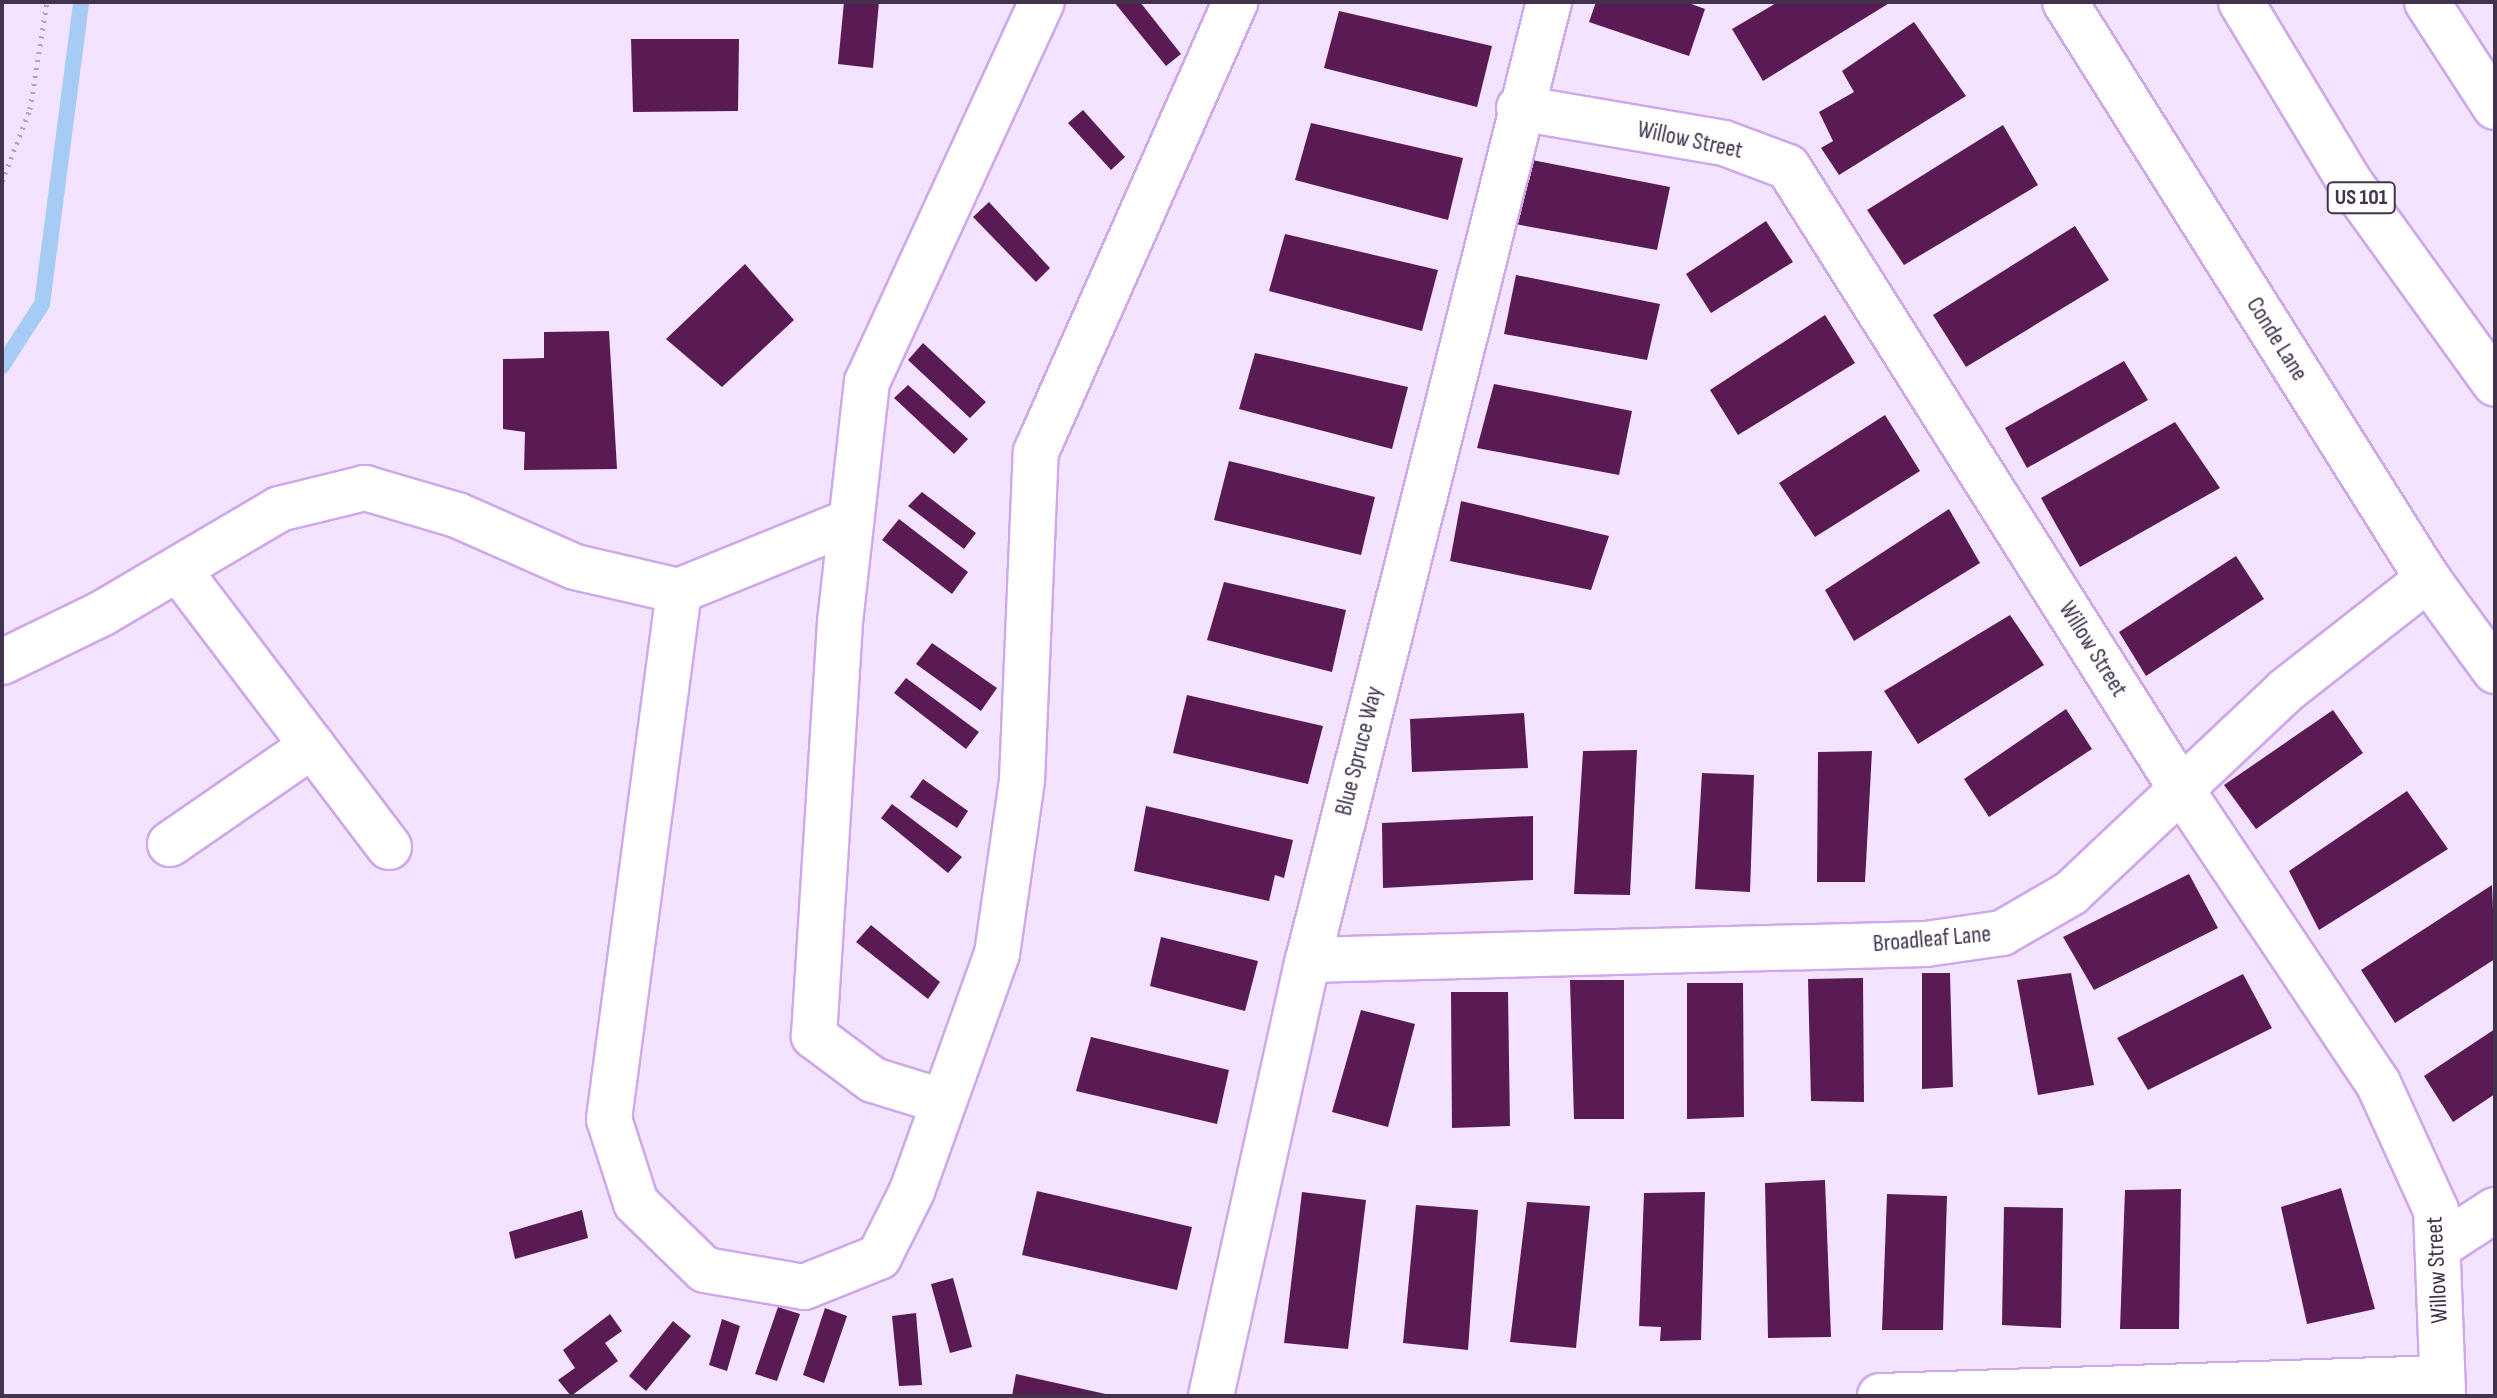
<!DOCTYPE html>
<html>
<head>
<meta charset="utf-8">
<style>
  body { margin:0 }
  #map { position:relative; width:2497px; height:1398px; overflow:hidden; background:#f3e3ff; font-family:"Sofia Sans Condensed",sans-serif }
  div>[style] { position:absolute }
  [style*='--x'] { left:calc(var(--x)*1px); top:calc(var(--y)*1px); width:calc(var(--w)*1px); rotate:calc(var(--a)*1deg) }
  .stream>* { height:16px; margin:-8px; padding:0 8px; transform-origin:8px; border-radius:8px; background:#a6ccf6 }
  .building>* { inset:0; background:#5a1b55 }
  .path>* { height:5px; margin-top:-2.5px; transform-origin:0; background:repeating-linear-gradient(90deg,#b1a1bc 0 2px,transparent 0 8px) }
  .roads { filter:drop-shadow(2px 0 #cea8ea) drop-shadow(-2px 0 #cea8ea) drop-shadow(0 2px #cea8ea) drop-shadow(0 -2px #cea8ea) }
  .minor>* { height:44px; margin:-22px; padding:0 22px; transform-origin:22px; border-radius:22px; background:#fff }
  .highway>* { height:44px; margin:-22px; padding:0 22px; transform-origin:22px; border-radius:22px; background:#fff }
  span { translate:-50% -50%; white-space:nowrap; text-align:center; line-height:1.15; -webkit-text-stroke:8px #fff; paint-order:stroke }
  .shield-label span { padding:2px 6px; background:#fff; border:2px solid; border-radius:6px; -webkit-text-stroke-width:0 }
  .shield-label { font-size:22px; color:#42324d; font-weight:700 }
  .street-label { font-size:24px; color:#42324d }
  .frame { position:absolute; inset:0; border:4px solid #42324d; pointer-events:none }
</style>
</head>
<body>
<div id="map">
  <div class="stream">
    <div style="--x:2;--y:366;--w:74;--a:-57.2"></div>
    <div style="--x:42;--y:304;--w:305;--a:-82.6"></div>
  </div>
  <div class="building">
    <div style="clip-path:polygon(844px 2px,879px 2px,873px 68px,838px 64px)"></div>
    <div style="clip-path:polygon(1114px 2px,1140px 2px,1181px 54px,1166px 66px)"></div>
    <div style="clip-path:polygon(1596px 2px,1686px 2px,1705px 9px,1689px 56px,1589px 22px)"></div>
    <div style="clip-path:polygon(1778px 2px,1891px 2px,1763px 81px,1732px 29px)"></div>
    <div style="clip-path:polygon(1339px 11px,1492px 46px,1477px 107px,1324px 68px)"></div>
    <div style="clip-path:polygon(1914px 22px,1966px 96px,1839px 175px,1821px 148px,1833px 141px,1819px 112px,1854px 92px,1842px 71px)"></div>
    <div style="clip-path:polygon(631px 39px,739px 39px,738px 111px,633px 112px)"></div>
    <div style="clip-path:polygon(1083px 110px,1125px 157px,1111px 170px,1068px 123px)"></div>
    <div style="clip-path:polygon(1311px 123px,1463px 158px,1448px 220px,1295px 180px)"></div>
    <div style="clip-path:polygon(2003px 125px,2038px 185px,1904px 265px,1867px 210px)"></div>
    <div style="clip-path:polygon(1532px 160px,1670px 187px,1657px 250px,1515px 224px)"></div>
    <div style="clip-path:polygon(989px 202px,1050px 268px,1036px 282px,973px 217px)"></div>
    <div style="clip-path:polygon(1766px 221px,1793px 262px,1711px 313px,1686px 274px)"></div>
    <div style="clip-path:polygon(2075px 226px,2109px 280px,1966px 367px,1933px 315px)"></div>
    <div style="clip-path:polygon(1285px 234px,1438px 270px,1422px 331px,1269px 291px)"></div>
    <div style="clip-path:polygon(745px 264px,794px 320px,722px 387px,666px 339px)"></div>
    <div style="clip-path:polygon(1516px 275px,1660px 304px,1647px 360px,1504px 334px)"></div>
    <div style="clip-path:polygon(1825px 315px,1855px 363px,1738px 435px,1710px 390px)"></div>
    <div style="clip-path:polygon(609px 331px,617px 469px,524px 470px,525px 432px,503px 429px,503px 359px,544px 358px,544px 332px)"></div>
    <div style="clip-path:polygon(923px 343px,986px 402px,970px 418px,908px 360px)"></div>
    <div style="clip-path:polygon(1255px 353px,1408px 387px,1392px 449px,1239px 409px)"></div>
    <div style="clip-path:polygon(2124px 361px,2148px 400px,2027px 468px,2005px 428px)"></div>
    <div style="clip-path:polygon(1494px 384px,1632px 411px,1619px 475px,1477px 448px)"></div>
    <div style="clip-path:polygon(908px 385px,968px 439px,954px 454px,894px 398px)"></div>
    <div style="clip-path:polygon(1885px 415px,1920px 471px,1815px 537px,1779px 483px)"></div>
    <div style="clip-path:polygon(2175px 422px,2220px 488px,2080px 567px,2041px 498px)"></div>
    <div style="clip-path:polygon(1229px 461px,1375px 497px,1361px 555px,1214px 520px)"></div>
    <div style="clip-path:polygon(922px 492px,976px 533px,964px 549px,908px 506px)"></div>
    <div style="clip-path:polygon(1461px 501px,1609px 536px,1591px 590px,1450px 561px)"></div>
    <div style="clip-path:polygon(1949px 509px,1980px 563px,1854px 641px,1825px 590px)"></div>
    <div style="clip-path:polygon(899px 519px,968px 572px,952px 594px,882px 540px)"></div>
    <div style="clip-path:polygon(2236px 556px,2264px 599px,2146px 676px,2119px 632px)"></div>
    <div style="clip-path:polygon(1224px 582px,1346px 610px,1332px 672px,1207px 640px)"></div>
    <div style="clip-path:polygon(2010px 615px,2044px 665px,1918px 744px,1884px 691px)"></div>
    <div style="clip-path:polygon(932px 643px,997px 688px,981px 711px,916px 664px)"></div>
    <div style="clip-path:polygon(906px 678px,979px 732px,966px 749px,894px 693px)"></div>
    <div style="clip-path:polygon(1187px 695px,1323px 726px,1308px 784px,1173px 753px)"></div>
    <div style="clip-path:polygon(2066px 709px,2092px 749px,1989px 817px,1964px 779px)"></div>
    <div style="clip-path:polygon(2333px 710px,2363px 753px,2256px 829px,2224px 785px)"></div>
    <div style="clip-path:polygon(1524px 713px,1528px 768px,1412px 772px,1410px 719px)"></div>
    <div style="clip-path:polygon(1637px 750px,1630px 895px,1574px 894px,1583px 751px)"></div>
    <div style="clip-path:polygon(1872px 751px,1865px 882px,1817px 882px,1818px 752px)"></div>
    <div style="clip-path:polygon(1702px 773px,1754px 775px,1750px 892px,1695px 889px)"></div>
    <div style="clip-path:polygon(923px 779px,968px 811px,957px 828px,910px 797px)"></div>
    <div style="clip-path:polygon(2407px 791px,2448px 849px,2319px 930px,2289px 871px)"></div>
    <div style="clip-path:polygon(892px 804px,962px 857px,948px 873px,881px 818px)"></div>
    <div style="clip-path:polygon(1146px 806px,1293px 840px,1284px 878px,1275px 875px,1269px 901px,1134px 871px)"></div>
    <div style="clip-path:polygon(1533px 816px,1533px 880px,1383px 888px,1382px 823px)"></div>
    <div style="clip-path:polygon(2189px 874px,2218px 928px,2094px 990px,2063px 937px)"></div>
    <div style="clip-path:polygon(2492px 885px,2495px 959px,2395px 1023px,2361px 970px)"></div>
    <div style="clip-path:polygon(871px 925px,940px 982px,928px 999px,856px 942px)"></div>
    <div style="clip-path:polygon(1161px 937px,1258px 961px,1245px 1011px,1150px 986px)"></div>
    <div style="clip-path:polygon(1922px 973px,1950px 973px,1953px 1087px,1922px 1089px)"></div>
    <div style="clip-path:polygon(2071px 973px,2094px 1085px,2038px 1095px,2017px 980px)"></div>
    <div style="clip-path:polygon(2243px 974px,2272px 1028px,2148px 1090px,2117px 1038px)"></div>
    <div style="clip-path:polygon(1863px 978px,1864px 1102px,1811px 1101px,1808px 979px)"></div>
    <div style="clip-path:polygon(1570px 980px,1624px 980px,1624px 1119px,1574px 1119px)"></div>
    <div style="clip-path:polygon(1687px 983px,1743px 983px,1744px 1117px,1687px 1119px)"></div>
    <div style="clip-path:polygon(1451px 992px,1508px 992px,1510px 1126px,1452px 1128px)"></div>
    <div style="clip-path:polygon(1361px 1010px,1415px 1024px,1388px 1127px,1332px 1112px)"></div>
    <div style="clip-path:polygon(2495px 1029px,2495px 1094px,2453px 1122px,2424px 1076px)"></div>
    <div style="clip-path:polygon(1091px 1037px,1229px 1070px,1217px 1124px,1076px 1091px)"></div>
    <div style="clip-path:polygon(1825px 1180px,1831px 1337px,1768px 1338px,1765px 1183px)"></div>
    <div style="clip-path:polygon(2341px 1188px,2375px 1309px,2307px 1324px,2281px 1207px)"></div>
    <div style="clip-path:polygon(2181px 1189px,2179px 1329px,2120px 1329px,2125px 1190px)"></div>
    <div style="clip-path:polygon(1037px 1191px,1192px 1227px,1177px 1290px,1022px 1255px)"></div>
    <div style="clip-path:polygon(1302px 1192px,1366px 1200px,1348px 1349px,1284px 1343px)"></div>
    <div style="clip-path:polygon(1705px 1192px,1701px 1340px,1660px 1341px,1661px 1327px,1639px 1326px,1644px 1193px)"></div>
    <div style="clip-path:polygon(1887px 1194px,1947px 1196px,1943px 1330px,1882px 1330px)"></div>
    <div style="clip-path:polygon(1527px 1202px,1590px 1206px,1576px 1348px,1510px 1342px)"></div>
    <div style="clip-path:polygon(1416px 1205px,1478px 1210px,1468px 1350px,1403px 1343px)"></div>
    <div style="clip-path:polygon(2004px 1207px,2063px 1208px,2061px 1328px,2002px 1325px)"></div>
    <div style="clip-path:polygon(582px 1210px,588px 1238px,515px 1259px,509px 1232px)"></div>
    <div style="clip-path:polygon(953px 1278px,972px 1347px,950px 1353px,931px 1284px)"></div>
    <div style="clip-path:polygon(778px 1307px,800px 1314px,777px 1381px,755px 1374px)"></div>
    <div style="clip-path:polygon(825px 1308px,847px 1316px,824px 1383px,803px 1375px)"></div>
    <div style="clip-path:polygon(916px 1313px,922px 1385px,899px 1386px,892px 1316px)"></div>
    <div style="clip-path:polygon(610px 1314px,622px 1331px,605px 1343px,618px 1361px,571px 1396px,558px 1380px,575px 1368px,563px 1350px)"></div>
    <div style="clip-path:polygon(722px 1319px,740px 1326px,727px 1371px,709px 1365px)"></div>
    <div style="clip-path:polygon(673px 1321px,691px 1336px,646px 1391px,629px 1376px)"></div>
    <div style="clip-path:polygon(1016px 1374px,1110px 1395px,1110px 1396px,1012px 1396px)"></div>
  </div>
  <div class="path">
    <div style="--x:2;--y:181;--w:77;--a:-68.7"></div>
    <div style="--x:30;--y:109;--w:108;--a:-81"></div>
  </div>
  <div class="roads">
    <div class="minor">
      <div style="--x:2065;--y:2;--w:682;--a:57.83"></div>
      <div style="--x:2428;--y:579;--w:114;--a:53.9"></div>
      <div style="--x:1519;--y:108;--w:208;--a:9.7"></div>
      <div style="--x:1724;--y:143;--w:68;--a:20.6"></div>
      <div style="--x:1788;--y:167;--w:736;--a:57.71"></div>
      <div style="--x:2181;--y:789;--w:354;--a:56.2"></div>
      <div style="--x:2378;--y:1083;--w:140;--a:65.5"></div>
      <div style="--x:2436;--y:1210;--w:186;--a:87.8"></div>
      <div style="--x:851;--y:521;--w:186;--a:157.9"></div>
      <div style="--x:679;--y:591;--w:533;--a:97.55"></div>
      <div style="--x:609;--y:1119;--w:88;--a:72.2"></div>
      <div style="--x:636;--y:1203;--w:96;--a:44.2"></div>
      <div style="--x:705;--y:1270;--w:100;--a:9.7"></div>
      <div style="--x:804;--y:1287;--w:81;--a:-21.8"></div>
      <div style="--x:879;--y:1257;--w:74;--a:-63.4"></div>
      <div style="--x:912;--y:1191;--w:252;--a:-70.3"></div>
      <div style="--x:997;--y:954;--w:176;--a:-81.8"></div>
      <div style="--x:1022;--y:780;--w:328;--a:-87.6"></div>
      <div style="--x:1036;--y:452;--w:492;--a:-66.1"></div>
      <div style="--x:178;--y:569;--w:349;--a:52.8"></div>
      <div style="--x:2;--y:662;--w:110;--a:-25.9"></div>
      <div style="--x:101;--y:614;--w:207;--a:-30.5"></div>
      <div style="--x:279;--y:509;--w:89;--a:-13.7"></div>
      <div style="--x:365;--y:488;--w:96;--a:16.4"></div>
      <div style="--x:457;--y:515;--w:129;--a:23.8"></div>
      <div style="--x:575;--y:567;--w:107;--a:13"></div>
      <div style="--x:170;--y:844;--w:173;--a:-34.6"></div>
      <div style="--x:1308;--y:960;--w:618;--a:-1.48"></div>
      <div style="--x:1926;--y:944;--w:77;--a:-8.2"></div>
      <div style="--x:2002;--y:933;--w:80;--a:-30.1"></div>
      <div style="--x:2071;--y:893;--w:294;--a:-43.3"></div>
      <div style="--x:2285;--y:691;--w:182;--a:-38.1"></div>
      <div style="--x:941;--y:1101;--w:71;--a:-162.8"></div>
      <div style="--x:873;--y:1080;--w:74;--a:-143.3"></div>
      <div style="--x:814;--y:1036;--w:415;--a:-86.4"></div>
      <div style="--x:840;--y:622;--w:242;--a:-83.6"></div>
      <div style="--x:867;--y:382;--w:418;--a:-65.3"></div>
      <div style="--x:2438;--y:1247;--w:68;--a:-33"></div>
      <div style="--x:1211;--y:1396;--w:447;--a:-77.5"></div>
      <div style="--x:1308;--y:960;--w:988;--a:-75.88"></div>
      <div style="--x:1880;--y:1396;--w:562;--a:-1.83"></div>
    </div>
    <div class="highway">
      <div style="--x:2241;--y:2;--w:213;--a:58.9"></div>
      <div style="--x:2351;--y:184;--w:246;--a:54.2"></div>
      <div style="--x:2427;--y:2;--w:125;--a:57.1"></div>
    </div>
  </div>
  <div class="shield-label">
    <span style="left:2361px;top:198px">US 101</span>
  </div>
  <div class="street-label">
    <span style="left:1690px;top:140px;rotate:12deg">Willow Street</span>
    <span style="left:2277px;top:339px;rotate:58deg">Conde Lane</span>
    <span style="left:2093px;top:649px;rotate:58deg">Willow Street</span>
    <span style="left:1359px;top:751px;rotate:-76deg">Blue Spruce Way</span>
    <span style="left:1932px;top:939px;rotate:-5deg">Broadleaf Lane</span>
    <span style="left:2437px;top:1270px;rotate:-93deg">Willow Street</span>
  </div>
  <div class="frame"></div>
</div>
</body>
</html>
